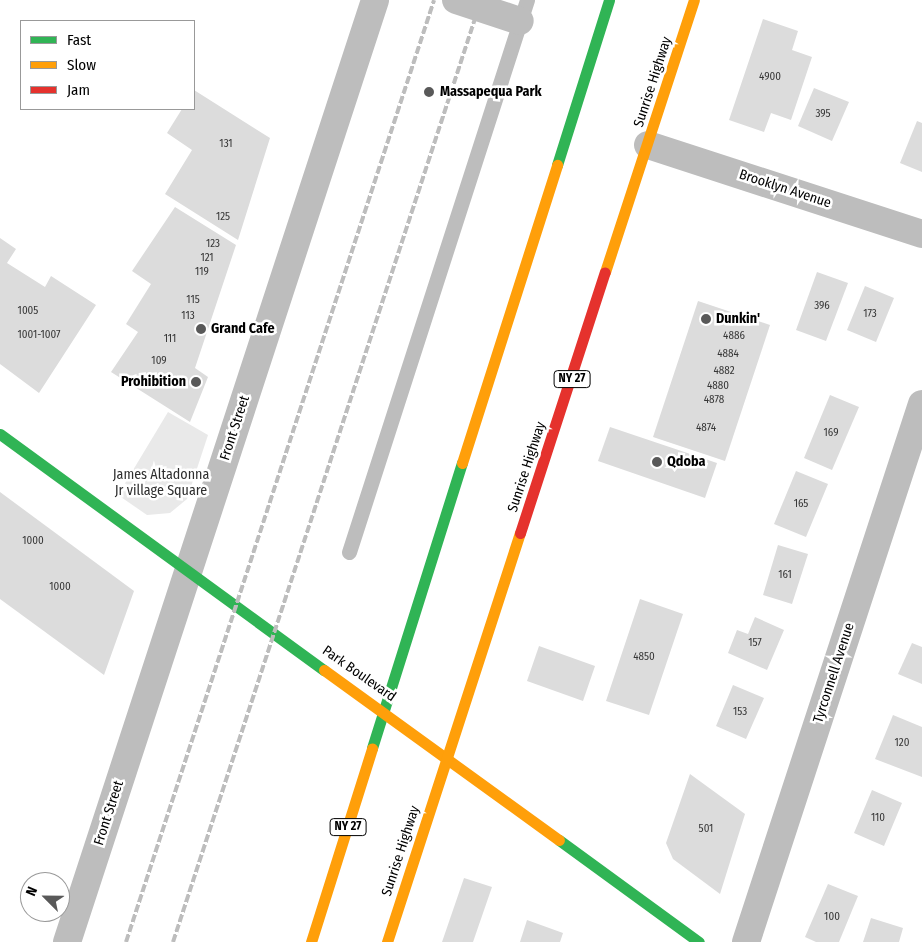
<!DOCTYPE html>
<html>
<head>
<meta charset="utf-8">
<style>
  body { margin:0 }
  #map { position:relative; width:922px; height:942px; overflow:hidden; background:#fff; font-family:"Fira Sans Condensed",sans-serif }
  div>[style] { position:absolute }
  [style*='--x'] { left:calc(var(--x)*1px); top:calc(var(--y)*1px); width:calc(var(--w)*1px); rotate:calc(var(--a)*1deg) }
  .green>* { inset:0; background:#e9e9e9 }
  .building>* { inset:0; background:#dcdcdc }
  .lane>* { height:15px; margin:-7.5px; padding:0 7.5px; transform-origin:7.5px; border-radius:7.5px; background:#bdbdbd }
  .street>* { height:28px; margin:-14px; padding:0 14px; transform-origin:14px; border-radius:14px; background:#bdbdbd }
  .fast>* { height:11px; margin:-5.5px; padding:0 5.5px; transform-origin:5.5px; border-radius:5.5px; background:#30b455 }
  .slow>* { height:11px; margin:-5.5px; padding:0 5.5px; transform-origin:5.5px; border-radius:5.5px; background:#ff9f0a }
  .jam>* { height:11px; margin:-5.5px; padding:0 5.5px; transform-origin:5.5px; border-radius:5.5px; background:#e5322d }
  .rail>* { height:4px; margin-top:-2px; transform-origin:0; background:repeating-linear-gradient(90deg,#bdbdbd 0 8px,transparent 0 10.5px) }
  .dots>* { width:14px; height:14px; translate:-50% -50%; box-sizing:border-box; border:2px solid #fff; border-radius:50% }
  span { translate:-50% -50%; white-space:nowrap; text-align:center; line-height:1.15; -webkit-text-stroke:5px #fff; paint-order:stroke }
  .number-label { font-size:11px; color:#373737 }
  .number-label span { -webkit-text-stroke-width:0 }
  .shield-label span { padding:1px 4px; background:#fff; border:1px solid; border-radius:4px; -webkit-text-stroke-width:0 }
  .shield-label { font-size:12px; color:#000; font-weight:700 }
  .street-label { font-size:14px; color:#000 }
  .poi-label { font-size:14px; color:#000; font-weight:700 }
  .left { translate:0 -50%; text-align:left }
  .right { translate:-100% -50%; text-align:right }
  .park-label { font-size:14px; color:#2e2e2e }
  .legend { position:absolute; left:20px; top:20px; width:175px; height:90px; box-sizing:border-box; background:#fff; border:1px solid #999; margin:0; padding:6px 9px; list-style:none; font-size:15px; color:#000 }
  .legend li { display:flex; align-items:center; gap:10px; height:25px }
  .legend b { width:25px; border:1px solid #999 }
  .north { position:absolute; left:20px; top:872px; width:50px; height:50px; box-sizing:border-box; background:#fff; border:1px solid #999; border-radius:50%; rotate:293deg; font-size:14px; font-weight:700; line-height:20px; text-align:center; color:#000 }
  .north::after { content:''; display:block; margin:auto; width:18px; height:22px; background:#595959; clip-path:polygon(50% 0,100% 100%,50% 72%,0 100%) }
</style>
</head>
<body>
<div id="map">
  <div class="green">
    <div style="clip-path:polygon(168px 412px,208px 435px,187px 499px,170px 513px,147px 515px,118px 495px)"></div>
  </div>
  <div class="building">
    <div style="clip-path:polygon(763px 19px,798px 31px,792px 50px,812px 57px,791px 120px,771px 113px,764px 132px,729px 120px)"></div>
    <div style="clip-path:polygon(814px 88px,849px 102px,832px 141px,798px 126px)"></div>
    <div style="clip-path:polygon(194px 90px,270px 138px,238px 240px,165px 194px,192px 150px,167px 133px,182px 109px,194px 109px)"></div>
    <div style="clip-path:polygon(917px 121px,922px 123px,922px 172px,900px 163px)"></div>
    <div style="clip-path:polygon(175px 207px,236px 245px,195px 368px,208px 377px,190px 422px,111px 372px,138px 332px,126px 324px,151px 284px,132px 271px)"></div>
    <div style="clip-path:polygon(0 238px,16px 249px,7px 263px,45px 287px,51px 276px,96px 305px,39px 393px,0 364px)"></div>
    <div style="clip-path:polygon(817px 272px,848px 283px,826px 341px,796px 330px)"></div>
    <div style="clip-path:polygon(865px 286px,894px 298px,876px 342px,847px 330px)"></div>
    <div style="clip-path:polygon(698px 301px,770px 325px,725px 461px,653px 437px)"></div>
    <div style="clip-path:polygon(830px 395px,859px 407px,832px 470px,804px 458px)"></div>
    <div style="clip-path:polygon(610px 427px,717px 463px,705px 498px,598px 461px)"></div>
    <div style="clip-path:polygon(796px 471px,828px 484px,806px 537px,774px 524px)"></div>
    <div style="clip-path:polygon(0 492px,134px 591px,104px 675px,0 599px)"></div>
    <div style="clip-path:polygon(778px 545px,808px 554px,792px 604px,763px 595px)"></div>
    <div style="clip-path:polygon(640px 599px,683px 614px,649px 715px,606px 701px)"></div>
    <div style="clip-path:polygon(755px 617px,784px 630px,767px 670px,728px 653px,737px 630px,748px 634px)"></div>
    <div style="clip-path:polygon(912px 643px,922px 647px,922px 684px,898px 674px)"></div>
    <div style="clip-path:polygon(539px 646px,595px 666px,583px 701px,527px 681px)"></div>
    <div style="clip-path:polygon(733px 685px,764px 698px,746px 739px,716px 726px)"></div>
    <div style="clip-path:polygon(893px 715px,922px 727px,922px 777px,875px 759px)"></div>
    <div style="clip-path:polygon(690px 774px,745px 814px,720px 894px,673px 859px,666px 843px)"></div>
    <div style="clip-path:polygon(872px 790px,902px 803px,884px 846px,854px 833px)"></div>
    <div style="clip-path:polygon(464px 878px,492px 887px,473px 942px,442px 942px)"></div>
    <div style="clip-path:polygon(828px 884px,858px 896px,839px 942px,816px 942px,805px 937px)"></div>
    <div style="clip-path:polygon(871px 918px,903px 928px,899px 942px,863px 942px)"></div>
    <div style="clip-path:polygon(527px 920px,563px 933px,560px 942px,520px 942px)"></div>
  </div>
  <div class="lane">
    <div style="--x:349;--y:552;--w:580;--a:-72.13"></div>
  </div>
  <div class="street">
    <div style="--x:456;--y:0;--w:67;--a:18.2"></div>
    <div style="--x:648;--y:145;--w:288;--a:18"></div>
    <div style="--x:67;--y:942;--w:991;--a:-71.89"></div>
    <div style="--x:746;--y:942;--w:566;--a:-71.89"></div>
  </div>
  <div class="fast">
    <div style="--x:557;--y:165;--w:173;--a:-72.5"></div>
    <div style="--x:0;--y:434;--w:401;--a:36.1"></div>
    <div style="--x:372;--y:748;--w:299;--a:-72.5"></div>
    <div style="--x:559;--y:840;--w:173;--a:36.1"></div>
  </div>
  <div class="slow">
    <div style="--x:605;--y:272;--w:286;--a:-71.9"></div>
    <div style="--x:462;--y:463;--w:313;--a:-72.3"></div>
    <div style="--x:324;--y:670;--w:290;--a:35.9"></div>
    <div style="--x:311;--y:942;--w:203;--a:-72.5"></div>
    <div style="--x:387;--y:942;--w:430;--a:-72"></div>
  </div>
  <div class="jam">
    <div style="--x:520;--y:533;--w:274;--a:-72"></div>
  </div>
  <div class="rail">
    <div style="--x:126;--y:942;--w:991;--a:-71.89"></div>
    <div style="--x:173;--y:942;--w:991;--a:-71.89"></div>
  </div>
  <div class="dots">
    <div style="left:429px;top:92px;background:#595959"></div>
    <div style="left:706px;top:319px;background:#595959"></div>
    <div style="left:201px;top:329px;background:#595959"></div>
    <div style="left:196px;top:382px;background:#595959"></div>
    <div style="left:657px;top:462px;background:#595959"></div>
  </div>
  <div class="number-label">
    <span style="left:770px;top:77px">4900</span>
    <span style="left:823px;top:114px">395</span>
    <span style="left:226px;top:144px">131</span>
    <span style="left:223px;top:217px">125</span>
    <span style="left:213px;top:244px">123</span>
    <span style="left:207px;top:258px">121</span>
    <span style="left:202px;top:272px">119</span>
    <span style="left:193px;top:300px">115</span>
    <span style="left:822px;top:306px">396</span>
    <span style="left:28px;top:311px">1005</span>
    <span style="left:870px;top:314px">173</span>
    <span style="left:188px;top:316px">113</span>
    <span style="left:39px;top:335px">1001-1007</span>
    <span style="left:734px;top:336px">4886</span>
    <span style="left:170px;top:339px">111</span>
    <span style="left:728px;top:354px">4884</span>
    <span style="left:159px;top:361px">109</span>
    <span style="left:724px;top:371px">4882</span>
    <span style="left:718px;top:386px">4880</span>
    <span style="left:714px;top:400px">4878</span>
    <span style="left:706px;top:428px">4874</span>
    <span style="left:831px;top:433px">169</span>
    <span style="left:801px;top:504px">165</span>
    <span style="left:33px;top:541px">1000</span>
    <span style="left:785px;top:575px">161</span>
    <span style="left:60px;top:587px">1000</span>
    <span style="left:755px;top:643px">157</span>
    <span style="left:644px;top:657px">4850</span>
    <span style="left:740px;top:712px">153</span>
    <span style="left:902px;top:743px">120</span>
    <span style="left:878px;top:818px">110</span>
    <span style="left:706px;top:829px">501</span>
    <span style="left:832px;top:917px">100</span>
  </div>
  <div class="shield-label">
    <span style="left:572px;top:379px">NY 27</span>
    <span style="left:348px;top:827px">NY 27</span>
  </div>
  <div class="street-label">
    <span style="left:653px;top:82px;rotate:-72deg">Sunrise Highway</span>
    <span style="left:785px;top:189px;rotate:18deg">Brooklyn Avenue</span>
    <span style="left:235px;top:428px;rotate:-72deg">Front Street</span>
    <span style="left:527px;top:467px;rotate:-72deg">Sunrise Highway</span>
    <span style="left:834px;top:673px;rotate:-72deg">Tyrconnell Avenue</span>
    <span style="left:359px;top:674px;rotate:35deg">Park Boulevard</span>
    <span style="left:109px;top:813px;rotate:-72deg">Front Street</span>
    <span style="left:401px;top:851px;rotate:-72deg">Sunrise Highway</span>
  </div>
  <div class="poi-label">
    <span class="left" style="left:440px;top:92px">Massapequa Park</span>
    <span class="left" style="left:716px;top:319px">Dunkin'</span>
    <span class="left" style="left:211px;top:329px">Grand Cafe</span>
    <span class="right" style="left:186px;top:382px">Prohibition</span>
    <span class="left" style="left:667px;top:462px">Qdoba</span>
  </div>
  <div class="park-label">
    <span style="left:161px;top:483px">James Altadonna<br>Jr village Square</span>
  </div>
  <ul class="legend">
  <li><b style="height:6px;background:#30b455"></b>Fast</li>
  <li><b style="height:6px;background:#ff9f0a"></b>Slow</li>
  <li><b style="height:6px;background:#e5322d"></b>Jam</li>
  </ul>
  <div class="north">N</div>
</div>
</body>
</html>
